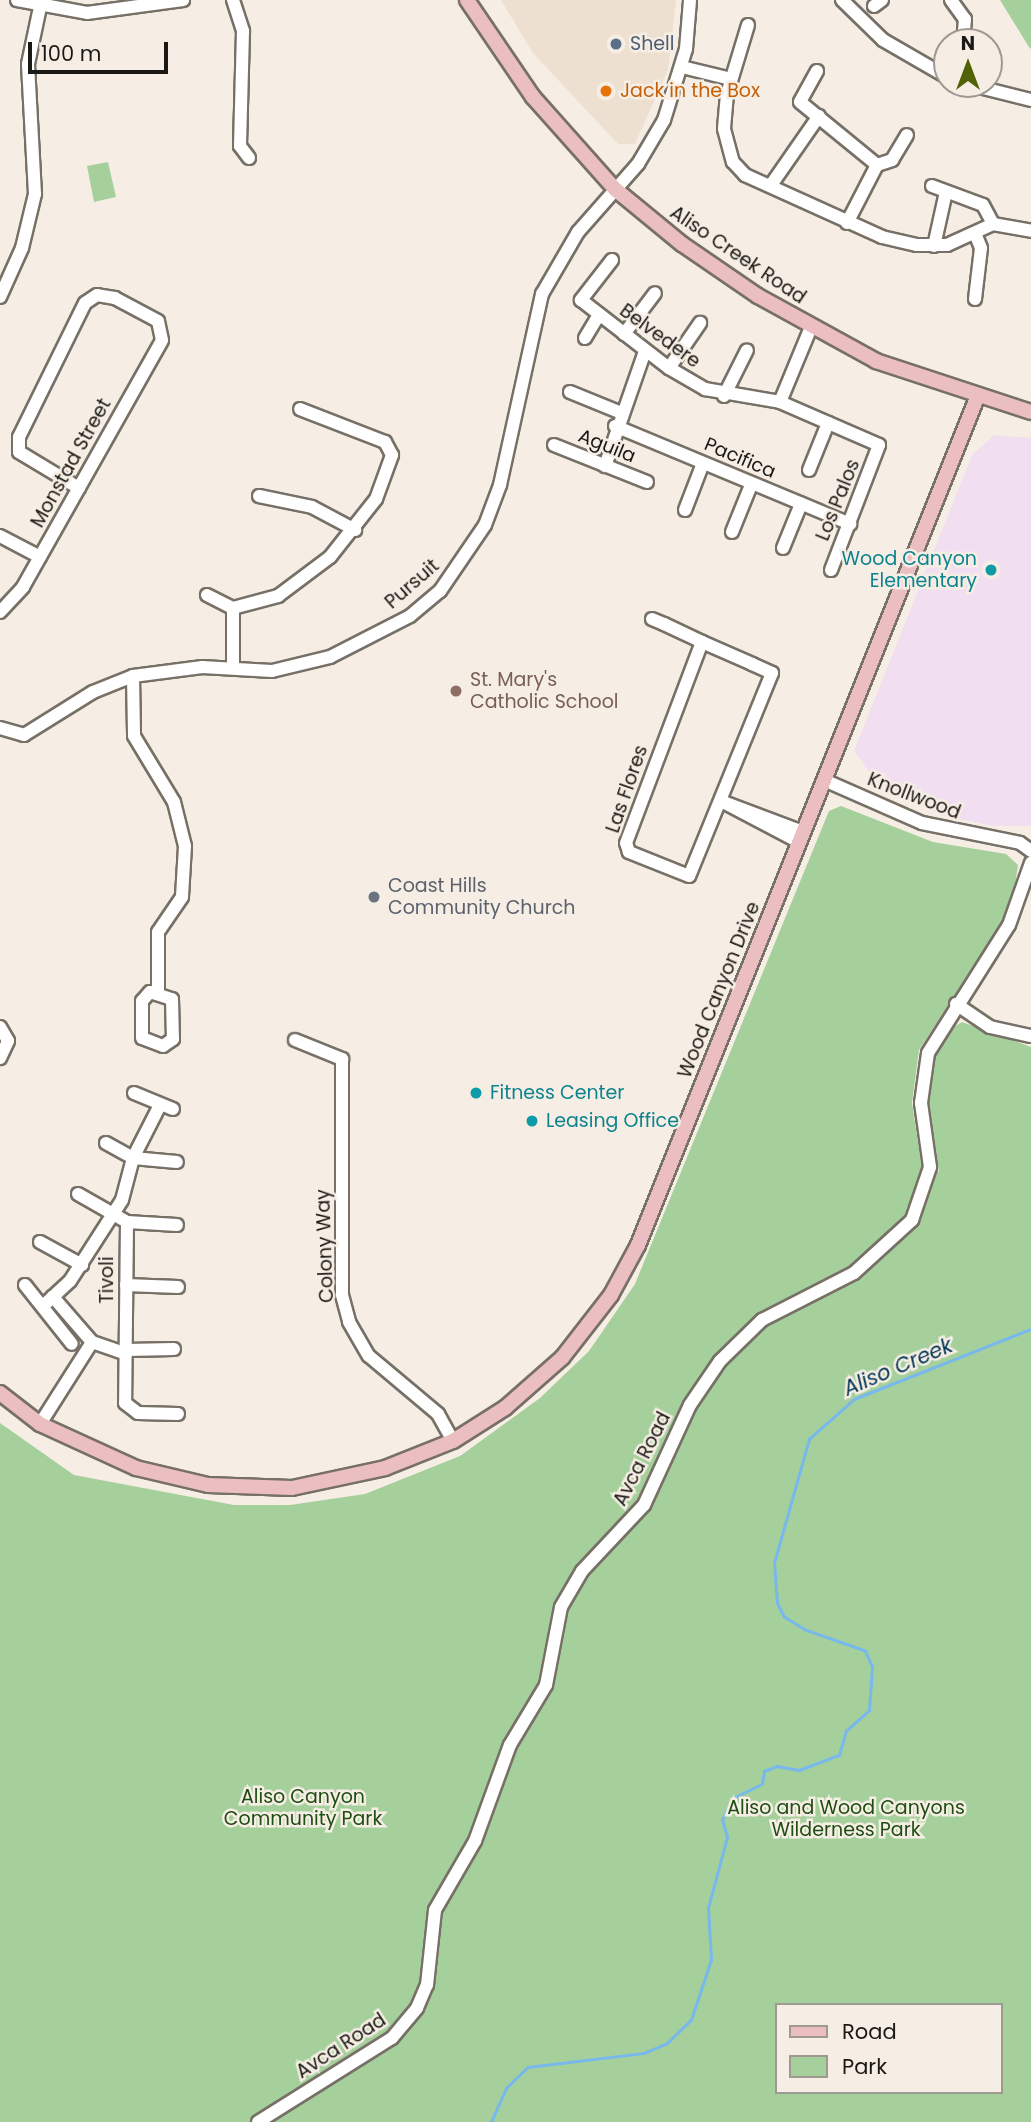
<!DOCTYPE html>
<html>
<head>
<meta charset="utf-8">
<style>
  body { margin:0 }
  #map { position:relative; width:1031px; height:2122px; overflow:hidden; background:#f6eee4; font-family:Poppins,sans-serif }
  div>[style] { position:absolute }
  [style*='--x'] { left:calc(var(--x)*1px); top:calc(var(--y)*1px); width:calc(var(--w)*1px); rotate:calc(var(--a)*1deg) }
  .built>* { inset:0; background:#ede0d0 }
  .education>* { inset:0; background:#f1dff1 }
  .green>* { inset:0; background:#a5d09c }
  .stream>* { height:2.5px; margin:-1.25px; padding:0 1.25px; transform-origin:1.25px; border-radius:1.25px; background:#78b8ec }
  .roads { filter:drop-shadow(2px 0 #777067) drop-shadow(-2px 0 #777067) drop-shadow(0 2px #777067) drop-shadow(0 -2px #777067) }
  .minor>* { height:12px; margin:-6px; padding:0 6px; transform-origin:6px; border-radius:6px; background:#fff }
  .major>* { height:14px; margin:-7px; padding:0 7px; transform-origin:7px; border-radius:7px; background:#ebbec2 }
  .dots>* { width:19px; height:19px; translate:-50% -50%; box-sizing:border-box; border:4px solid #f6eee4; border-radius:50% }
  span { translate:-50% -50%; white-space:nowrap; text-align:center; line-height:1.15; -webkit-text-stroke:5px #f6eee4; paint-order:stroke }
  .service-label { font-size:19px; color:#4e5e75 }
  .left { translate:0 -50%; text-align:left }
  .food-label { font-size:19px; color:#c56008 }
  .street-label { font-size:19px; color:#1b1915 }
  .culture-label { font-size:19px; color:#0d838f }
  .right { translate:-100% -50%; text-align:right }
  .education-label { font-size:19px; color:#785e54 }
  .worship-label { font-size:19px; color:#5b616d }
  .park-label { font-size:19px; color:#1d4e12 }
  .water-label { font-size:21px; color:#003556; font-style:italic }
  .legend { position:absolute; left:775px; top:2003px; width:228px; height:91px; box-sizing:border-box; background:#f6eee4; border:2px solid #9e9991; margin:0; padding:9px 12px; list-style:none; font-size:21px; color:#1b1915 }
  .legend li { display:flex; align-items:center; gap:14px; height:35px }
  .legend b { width:35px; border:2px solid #9e9991 }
  .north { position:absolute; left:933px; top:28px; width:70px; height:70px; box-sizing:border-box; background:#f6eee4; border:2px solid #9e9991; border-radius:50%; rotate:0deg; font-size:19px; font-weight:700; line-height:28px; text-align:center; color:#1b1915 }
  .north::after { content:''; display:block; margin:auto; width:24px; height:32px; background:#516207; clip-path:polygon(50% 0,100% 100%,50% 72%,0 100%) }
  .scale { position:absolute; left:28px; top:42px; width:140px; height:32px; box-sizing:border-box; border:4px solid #1b1915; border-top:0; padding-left:9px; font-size:21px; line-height:24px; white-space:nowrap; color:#1b1915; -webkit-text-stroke:5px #f6eee4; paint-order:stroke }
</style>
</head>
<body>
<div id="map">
  <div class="built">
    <div style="clip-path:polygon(501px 0,676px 0,668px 70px,635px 144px,618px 144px,533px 53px)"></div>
  </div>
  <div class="education">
    <div style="clip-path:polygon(994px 435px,1031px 438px,1031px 826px,993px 826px,940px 815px,874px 779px,854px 751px,972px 455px)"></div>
  </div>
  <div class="green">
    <div style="clip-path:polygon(1000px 0,1031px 0,1031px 49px,1029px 47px)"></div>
    <div style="clip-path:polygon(108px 162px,116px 197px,94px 202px,87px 166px)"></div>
    <div style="clip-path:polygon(evenodd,841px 806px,933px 842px,1006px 854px,1018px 865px,1013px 898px,997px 930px,919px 1050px,912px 1103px,922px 1168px,939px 1172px,928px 1098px,932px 1061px,949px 1030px,962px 1022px,1031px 1047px,1031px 2122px,0 2122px,0 1423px,74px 1475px,234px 1505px,290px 1505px,365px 1494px,460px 1456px,540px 1398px,589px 1351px,635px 1284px,829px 811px,841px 806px,777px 2005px,1001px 2005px,1001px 2092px,777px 2092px,777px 2005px)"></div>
  </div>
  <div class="stream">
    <div style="--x:491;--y:2122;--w:37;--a:-66"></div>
    <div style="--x:506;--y:2088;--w:30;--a:-44"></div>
    <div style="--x:528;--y:2067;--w:117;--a:-6.9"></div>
    <div style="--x:644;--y:2053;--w:25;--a:-23"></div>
    <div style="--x:667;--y:2043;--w:33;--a:-44"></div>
    <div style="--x:691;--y:2020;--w:63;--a:-71.6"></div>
    <div style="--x:711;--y:1960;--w:52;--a:-93.3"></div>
    <div style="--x:708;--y:1908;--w:73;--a:-75"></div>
    <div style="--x:727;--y:1837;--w:18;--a:-106"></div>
    <div style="--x:722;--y:1820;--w:25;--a:-63"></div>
    <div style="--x:733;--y:1798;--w:32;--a:-26"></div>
    <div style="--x:762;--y:1784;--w:13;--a:-81"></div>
    <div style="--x:764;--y:1771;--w:14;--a:-21"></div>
    <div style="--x:777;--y:1766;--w:22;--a:10"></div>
    <div style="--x:799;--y:1770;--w:43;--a:-20.6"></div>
    <div style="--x:839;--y:1755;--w:25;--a:-74"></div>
    <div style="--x:846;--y:1731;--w:31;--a:-42"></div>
    <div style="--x:869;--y:1710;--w:43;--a:-86"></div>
    <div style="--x:872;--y:1667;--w:17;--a:-114"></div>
    <div style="--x:865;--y:1651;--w:64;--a:-160.7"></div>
    <div style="--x:805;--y:1630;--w:25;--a:-148"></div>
    <div style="--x:784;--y:1617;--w:16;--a:-117"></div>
    <div style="--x:777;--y:1603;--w:40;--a:-94.3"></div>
    <div style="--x:774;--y:1563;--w:129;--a:-74.2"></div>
    <div style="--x:809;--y:1439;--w:60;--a:-41.6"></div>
    <div style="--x:854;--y:1399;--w:190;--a:-21.6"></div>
  </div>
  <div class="roads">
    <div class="minor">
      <div style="--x:17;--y:0;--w:71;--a:10.5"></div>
      <div style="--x:87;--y:13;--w:97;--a:-7.7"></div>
      <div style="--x:233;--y:0;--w:33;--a:72"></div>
      <div style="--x:243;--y:31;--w:115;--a:91.5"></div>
      <div style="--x:240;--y:146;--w:15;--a:53"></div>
      <div style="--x:842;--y:0;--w:57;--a:44.3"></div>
      <div style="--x:883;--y:40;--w:74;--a:30"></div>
      <div style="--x:951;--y:0;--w:24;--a:54"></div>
      <div style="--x:965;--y:19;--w:23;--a:95"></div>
      <div style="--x:874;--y:6;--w:10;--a:-37"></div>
      <div style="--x:748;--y:25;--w:72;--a:106.9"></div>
      <div style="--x:727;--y:94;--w:35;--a:95"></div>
      <div style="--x:724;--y:129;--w:34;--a:75"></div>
      <div style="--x:733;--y:162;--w:18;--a:47"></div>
      <div style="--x:745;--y:175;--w:150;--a:24.3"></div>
      <div style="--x:882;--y:237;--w:36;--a:13"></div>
      <div style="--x:917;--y:245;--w:30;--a:0"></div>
      <div style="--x:947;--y:245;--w:51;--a:-24.5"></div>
      <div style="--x:993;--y:224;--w:39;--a:10"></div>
      <div style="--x:682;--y:67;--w:50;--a:13.8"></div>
      <div style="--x:817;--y:71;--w:35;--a:119"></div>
      <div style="--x:800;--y:102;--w:99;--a:39.3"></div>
      <div style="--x:967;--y:84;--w:66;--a:14"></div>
      <div style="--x:771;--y:185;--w:84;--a:-55.2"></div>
      <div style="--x:932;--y:186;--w:54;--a:20.4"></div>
      <div style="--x:983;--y:205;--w:21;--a:62"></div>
      <div style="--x:847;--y:223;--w:65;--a:-62.7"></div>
      <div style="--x:877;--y:165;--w:16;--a:-18"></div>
      <div style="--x:892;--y:160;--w:29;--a:-59"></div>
      <div style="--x:934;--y:246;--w:55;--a:-77.5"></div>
      <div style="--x:612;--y:260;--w:51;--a:127.8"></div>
      <div style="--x:581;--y:300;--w:111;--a:37.7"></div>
      <div style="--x:669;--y:368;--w:42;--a:30.3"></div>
      <div style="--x:705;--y:389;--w:76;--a:9.8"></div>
      <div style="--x:780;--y:402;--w:108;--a:23.5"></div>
      <div style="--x:879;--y:445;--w:134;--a:111"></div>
      <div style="--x:0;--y:297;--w:54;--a:-65.8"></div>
      <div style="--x:22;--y:248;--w:56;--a:-76.5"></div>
      <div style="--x:35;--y:194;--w:130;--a:-93.1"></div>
      <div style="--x:28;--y:64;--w:58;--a:-78.1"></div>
      <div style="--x:975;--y:299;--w:51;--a:-83.3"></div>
      <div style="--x:981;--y:248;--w:16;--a:-112"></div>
      <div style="--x:624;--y:334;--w:51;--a:-52.9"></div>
      <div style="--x:585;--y:338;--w:27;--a:-59"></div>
      <div style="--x:669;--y:368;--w:55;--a:-55.4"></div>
      <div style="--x:570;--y:392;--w:53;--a:22.2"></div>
      <div style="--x:724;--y:396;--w:51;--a:-63.4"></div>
      <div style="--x:780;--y:402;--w:81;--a:-67.5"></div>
      <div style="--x:615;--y:426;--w:255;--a:22.6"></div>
      <div style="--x:554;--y:445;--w:100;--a:21.7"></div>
      <div style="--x:605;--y:466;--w:122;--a:-70.8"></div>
      <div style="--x:809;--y:470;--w:51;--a:-68"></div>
      <div style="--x:259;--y:496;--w:54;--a:11.7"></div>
      <div style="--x:312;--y:507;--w:49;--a:28.1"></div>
      <div style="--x:685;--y:510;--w:50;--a:-69"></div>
      <div style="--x:732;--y:532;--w:51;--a:-68"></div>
      <div style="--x:0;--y:536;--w:45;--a:27.7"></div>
      <div style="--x:783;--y:548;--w:48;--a:-67.8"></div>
      <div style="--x:207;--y:595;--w:29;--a:27"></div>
      <div style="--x:0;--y:612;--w:34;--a:-47"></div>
      <div style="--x:23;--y:587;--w:283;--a:-60.6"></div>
      <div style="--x:162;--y:340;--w:19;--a:-102"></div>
      <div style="--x:158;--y:321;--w:49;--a:-151.9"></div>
      <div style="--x:115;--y:298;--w:18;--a:-171"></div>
      <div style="--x:97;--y:295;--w:14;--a:146"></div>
      <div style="--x:85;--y:303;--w:149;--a:116.2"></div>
      <div style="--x:19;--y:437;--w:15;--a:90"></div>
      <div style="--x:19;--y:452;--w:70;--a:31"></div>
      <div style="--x:652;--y:619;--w:13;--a:23"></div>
      <div style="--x:664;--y:624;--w:42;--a:25.3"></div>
      <div style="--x:702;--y:642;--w:55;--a:23.7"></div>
      <div style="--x:752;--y:664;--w:22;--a:24"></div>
      <div style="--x:772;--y:673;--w:219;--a:112.2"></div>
      <div style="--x:689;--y:876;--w:65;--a:-158.2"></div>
      <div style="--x:629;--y:852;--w:9;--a:-108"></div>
      <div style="--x:626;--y:843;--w:215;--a:-69.3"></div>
      <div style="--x:233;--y:668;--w:60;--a:-90"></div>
      <div style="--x:233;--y:608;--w:47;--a:-14.9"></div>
      <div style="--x:278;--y:596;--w:65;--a:-36.9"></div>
      <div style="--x:330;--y:557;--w:74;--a:-51.6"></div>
      <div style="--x:376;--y:499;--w:47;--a:-70"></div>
      <div style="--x:392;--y:455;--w:15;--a:-118"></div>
      <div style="--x:385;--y:442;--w:91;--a:-158.8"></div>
      <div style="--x:133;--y:676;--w:60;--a:89"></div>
      <div style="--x:134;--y:736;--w:77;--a:58.8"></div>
      <div style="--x:174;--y:802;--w:45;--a:76"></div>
      <div style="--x:185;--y:846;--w:51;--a:93.4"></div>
      <div style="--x:182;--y:897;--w:42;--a:124.4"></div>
      <div style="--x:158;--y:932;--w:60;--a:90"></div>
      <div style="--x:0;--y:728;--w:25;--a:16"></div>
      <div style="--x:24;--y:735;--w:81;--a:-31.9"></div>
      <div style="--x:93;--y:692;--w:43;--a:-21.8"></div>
      <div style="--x:133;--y:676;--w:70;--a:-7.4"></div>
      <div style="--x:202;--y:667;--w:70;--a:3.3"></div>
      <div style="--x:272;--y:671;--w:60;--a:-13.6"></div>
      <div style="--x:330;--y:657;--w:90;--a:-27.1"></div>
      <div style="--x:410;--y:616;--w:39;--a:-40"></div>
      <div style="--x:440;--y:591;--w:80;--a:-55.7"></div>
      <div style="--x:485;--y:525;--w:43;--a:-69.4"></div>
      <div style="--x:500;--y:485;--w:196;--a:-77.6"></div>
      <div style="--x:542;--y:294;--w:72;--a:-59.9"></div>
      <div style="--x:578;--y:232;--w:91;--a:-48.6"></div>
      <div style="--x:638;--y:164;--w:51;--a:-59.4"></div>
      <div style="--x:664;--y:120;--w:74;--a:-72.8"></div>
      <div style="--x:686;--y:49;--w:49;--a:-85.3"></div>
      <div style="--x:824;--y:780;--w:107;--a:23.7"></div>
      <div style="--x:922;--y:823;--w:100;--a:11.5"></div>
      <div style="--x:1020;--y:843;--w:14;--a:36"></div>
      <div style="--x:721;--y:801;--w:88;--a:27.7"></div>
      <div style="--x:721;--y:801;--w:88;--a:20.7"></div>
      <div style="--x:150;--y:992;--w:23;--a:18"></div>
      <div style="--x:172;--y:999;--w:40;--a:88.6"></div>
      <div style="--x:173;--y:1039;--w:12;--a:145"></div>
      <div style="--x:163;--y:1046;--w:22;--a:-159"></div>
      <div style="--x:142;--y:1038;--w:37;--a:-90"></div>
      <div style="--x:142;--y:1001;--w:12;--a:-48"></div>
      <div style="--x:956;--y:1004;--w:41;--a:34.1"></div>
      <div style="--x:990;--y:1027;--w:42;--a:12.4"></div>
      <div style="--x:0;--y:1027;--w:16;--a:60"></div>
      <div style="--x:8;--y:1041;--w:19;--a:115"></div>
      <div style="--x:295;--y:1040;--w:51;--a:22"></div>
      <div style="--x:342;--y:1059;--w:236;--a:90"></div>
      <div style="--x:342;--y:1295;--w:28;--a:75"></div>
      <div style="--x:349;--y:1322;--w:39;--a:60"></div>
      <div style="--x:369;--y:1356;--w:90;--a:40"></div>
      <div style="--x:438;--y:1414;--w:31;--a:61"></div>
      <div style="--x:134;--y:1093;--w:42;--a:22.3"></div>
      <div style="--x:106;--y:1143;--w:31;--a:29"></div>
      <div style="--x:133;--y:1158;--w:44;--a:5.2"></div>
      <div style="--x:78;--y:1194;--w:56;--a:29.7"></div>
      <div style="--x:127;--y:1222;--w:181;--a:90.6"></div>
      <div style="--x:125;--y:1403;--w:16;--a:38"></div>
      <div style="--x:138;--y:1413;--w:40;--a:1.4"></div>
      <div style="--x:127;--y:1222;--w:50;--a:3.4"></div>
      <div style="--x:40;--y:1242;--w:48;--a:28.7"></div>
      <div style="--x:25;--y:1285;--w:75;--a:51.5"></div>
      <div style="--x:126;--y:1285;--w:52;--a:2.2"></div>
      <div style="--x:43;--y:1306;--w:37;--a:-43"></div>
      <div style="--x:70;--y:1281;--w:96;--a:-57.3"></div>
      <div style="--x:122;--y:1200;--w:43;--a:-75.3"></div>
      <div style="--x:133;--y:1158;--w:57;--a:-63"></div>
      <div style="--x:92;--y:1342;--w:36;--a:19"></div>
      <div style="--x:126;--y:1350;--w:48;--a:-1.2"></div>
      <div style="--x:40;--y:1424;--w:97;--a:-57.6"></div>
      <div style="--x:92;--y:1342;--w:60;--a:-130.9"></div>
      <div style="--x:258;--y:2122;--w:158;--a:-32.1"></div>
      <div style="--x:392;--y:2038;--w:39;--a:-50"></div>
      <div style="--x:417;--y:2008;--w:25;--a:-67"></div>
      <div style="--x:427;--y:1985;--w:75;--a:-83.9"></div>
      <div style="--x:435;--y:1910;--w:80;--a:-59.9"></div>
      <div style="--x:475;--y:1841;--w:102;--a:-70"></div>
      <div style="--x:510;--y:1745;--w:70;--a:-59"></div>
      <div style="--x:546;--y:1685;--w:79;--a:-79.1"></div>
      <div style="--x:561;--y:1607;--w:42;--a:-59.7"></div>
      <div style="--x:582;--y:1571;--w:91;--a:-46.8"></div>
      <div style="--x:644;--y:1505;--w:110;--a:-65.3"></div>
      <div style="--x:690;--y:1405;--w:53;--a:-55.7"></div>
      <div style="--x:720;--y:1361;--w:59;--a:-44.3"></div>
      <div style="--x:762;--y:1320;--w:103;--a:-27.1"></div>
      <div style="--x:854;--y:1273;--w:79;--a:-42.4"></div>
      <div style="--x:912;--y:1220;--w:56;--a:-71.2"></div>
      <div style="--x:930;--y:1167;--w:65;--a:-98"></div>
      <div style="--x:921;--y:1103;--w:50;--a:-82"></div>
      <div style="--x:928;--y:1053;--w:151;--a:-57.7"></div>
      <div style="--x:1009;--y:925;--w:66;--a:-70.5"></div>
    </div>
    <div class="major">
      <div style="--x:467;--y:0;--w:117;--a:55.8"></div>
      <div style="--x:533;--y:97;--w:123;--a:48.3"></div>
      <div style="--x:615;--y:189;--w:87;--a:39.4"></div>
      <div style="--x:682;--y:244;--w:92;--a:34.4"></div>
      <div style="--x:758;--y:296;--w:135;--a:28.8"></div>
      <div style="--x:876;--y:361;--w:163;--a:18.2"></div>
      <div style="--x:0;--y:1393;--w:51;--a:37.8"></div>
      <div style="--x:40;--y:1424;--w:106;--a:24.6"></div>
      <div style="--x:136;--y:1468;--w:74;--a:13.3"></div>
      <div style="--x:208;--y:1485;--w:84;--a:2"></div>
      <div style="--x:292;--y:1488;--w:95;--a:-12.1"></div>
      <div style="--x:385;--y:1468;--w:73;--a:-21.7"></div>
      <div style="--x:453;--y:1441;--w:62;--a:-32.4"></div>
      <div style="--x:505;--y:1408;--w:76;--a:-41.3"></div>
      <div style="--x:562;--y:1358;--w:80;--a:-52.1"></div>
      <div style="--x:611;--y:1295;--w:57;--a:-61.6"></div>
      <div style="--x:638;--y:1245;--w:912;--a:-68.19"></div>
    </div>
  </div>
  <div class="dots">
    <div style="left:616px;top:44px;background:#5c6f8a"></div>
    <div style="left:606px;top:91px;background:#e8710a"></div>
    <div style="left:991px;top:570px;background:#0f9aa8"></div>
    <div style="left:456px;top:691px;background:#8d6e63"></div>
    <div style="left:374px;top:897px;background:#6b7280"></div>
    <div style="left:476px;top:1093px;background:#0f9aa8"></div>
    <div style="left:532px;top:1121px;background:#0f9aa8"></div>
  </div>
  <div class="service-label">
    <span class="left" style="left:630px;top:44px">Shell</span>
  </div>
  <div class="food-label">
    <span class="left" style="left:620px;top:91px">Jack in the Box</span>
  </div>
  <div class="street-label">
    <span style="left:738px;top:255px;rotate:34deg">Aliso Creek Road</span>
    <span style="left:660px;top:336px;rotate:36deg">Belvedere</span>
    <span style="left:607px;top:446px;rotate:22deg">Aguila</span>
    <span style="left:740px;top:458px;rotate:23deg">Pacifica</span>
    <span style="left:71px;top:463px;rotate:-61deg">Monstad Street</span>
    <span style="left:838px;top:500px;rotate:-68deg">Los Palos</span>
    <span style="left:412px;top:584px;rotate:-41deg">Pursuit</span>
    <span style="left:627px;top:789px;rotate:-71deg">Las Flores</span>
    <span style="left:914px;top:796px;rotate:21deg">Knollwood</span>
    <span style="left:719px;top:990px;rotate:-68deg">Wood Canyon Drive</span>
    <span style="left:325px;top:1246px;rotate:-92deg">Colony Way</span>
    <span style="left:107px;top:1280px;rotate:-90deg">Tivoli</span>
    <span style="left:642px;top:1459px;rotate:-63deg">Avca Road</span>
    <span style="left:341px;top:2046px;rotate:-33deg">Avca Road</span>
  </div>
  <div class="culture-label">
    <span class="right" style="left:977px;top:570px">Wood Canyon<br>Elementary</span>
    <span class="left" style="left:490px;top:1093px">Fitness Center</span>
    <span class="left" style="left:546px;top:1121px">Leasing Office</span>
  </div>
  <div class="education-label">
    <span class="left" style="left:470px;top:691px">St. Mary's<br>Catholic School</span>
  </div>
  <div class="worship-label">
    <span class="left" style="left:388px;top:897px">Coast Hills<br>Community Church</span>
  </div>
  <div class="park-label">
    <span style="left:303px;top:1808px">Aliso Canyon<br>Community Park</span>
    <span style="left:846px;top:1819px">Aliso and Wood Canyons<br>Wilderness Park</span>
  </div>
  <div class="water-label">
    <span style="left:898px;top:1367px;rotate:-23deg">Aliso Creek</span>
  </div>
  <ul class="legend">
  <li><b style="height:9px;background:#ebbec2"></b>Road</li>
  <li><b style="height:19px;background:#a5d09c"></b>Park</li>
  </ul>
  <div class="north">N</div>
  <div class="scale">100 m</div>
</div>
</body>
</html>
